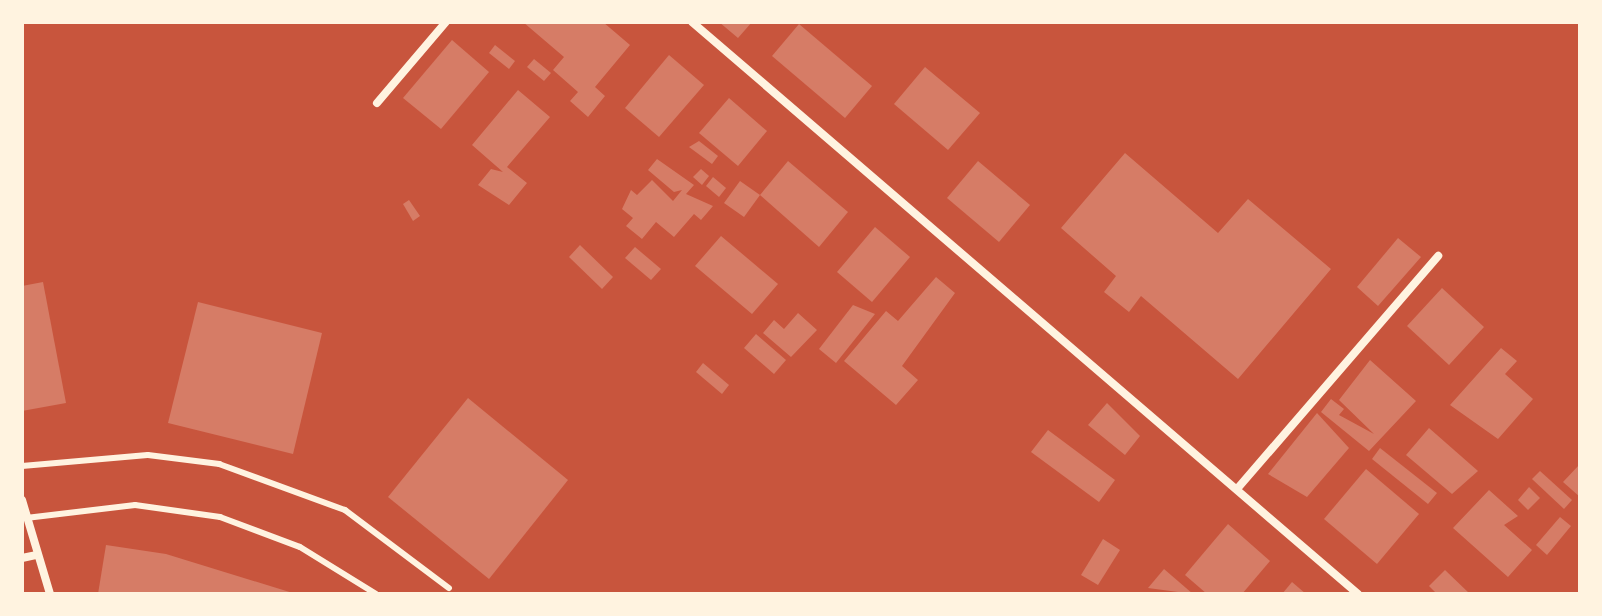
<!DOCTYPE html>
<html>
<head>
<meta charset="utf-8">
<style>
  body { margin:0 }
  #map { position:relative; width:1602px; height:616px; overflow:hidden; background:#c8553d; font-family:"Roboto Condensed",sans-serif }
  div>[style] { position:absolute }
  [style*='--x'] { left:calc(var(--x)*1px); top:calc(var(--y)*1px); width:calc(var(--w)*1px); rotate:calc(var(--a)*1deg) }
  .building>* { inset:0; background:#d67c66 }
  .service>* { height:6px; margin:-3px; padding:0 3px; transform-origin:3px; border-radius:3px; background:#fff3e0 }
  .minor>* { height:8px; margin:-4px; padding:0 4px; transform-origin:4px; border-radius:4px; background:#fff3e0 }
  span { translate:-50% -50%; white-space:nowrap; text-align:center; line-height:1.15; -webkit-text-stroke:6px #fff3e0; paint-order:stroke }
  .frame { position:absolute; inset:0; border:24px solid #fff3e0; pointer-events:none }
</style>
</head>
<body>
<div id="map">
  <div class="building">
    <div style="clip-path:polygon(523px 22px,603px 22px,630px 45px,595px 87px,605px 96px,588px 117px,570px 101px,578px 92px,553px 70px,564px 57px)"></div>
    <div style="clip-path:polygon(719px 22px,752px 22px,738px 38px)"></div>
    <div style="clip-path:polygon(799px 24px,872px 86px,845px 118px,772px 56px)"></div>
    <div style="clip-path:polygon(452px 40px,489px 72px,441px 129px,403px 98px)"></div>
    <div style="clip-path:polygon(495px 45px,515px 61px,509px 69px,489px 53px)"></div>
    <div style="clip-path:polygon(669px 55px,704px 85px,659px 137px,625px 108px)"></div>
    <div style="clip-path:polygon(534px 59px,551px 73px,544px 81px,527px 67px)"></div>
    <div style="clip-path:polygon(925px 67px,980px 113px,948px 150px,894px 104px)"></div>
    <div style="clip-path:polygon(518px 90px,550px 117px,507px 167px,527px 183px,509px 205px,478px 185px,491px 169px,503px 172px,472px 145px)"></div>
    <div style="clip-path:polygon(729px 98px,767px 131px,738px 166px,699px 133px)"></div>
    <div style="clip-path:polygon(699px 141px,718px 156px,712px 164px,689px 147px)"></div>
    <div style="clip-path:polygon(1125px 153px,1218px 233px,1248px 199px,1331px 269px,1238px 379px,1141px 296px,1129px 312px,1104px 292px,1116px 276px,1061px 228px)"></div>
    <div style="clip-path:polygon(657px 159px,694px 185px,686px 194px,713px 206px,701px 220px,694px 214px,674px 237px,656px 222px,642px 239px,626px 226px,633px 218px,622px 209px,631px 190px,637px 195px,652px 180px,673px 201px,682px 190px,674px 192px,648px 170px)"></div>
    <div style="clip-path:polygon(788px 161px,848px 212px,819px 247px,760px 195px)"></div>
    <div style="clip-path:polygon(978px 161px,1030px 205px,999px 242px,947px 198px)"></div>
    <div style="clip-path:polygon(701px 169px,709px 176px,702px 185px,693px 177px)"></div>
    <div style="clip-path:polygon(713px 177px,726px 188px,719px 197px,706px 186px)"></div>
    <div style="clip-path:polygon(740px 181px,760px 195px,744px 217px,724px 203px)"></div>
    <div style="clip-path:polygon(409px 200px,420px 216px,413px 221px,403px 204px)"></div>
    <div style="clip-path:polygon(875px 227px,910px 257px,872px 302px,837px 272px)"></div>
    <div style="clip-path:polygon(721px 236px,778px 284px,752px 314px,695px 266px)"></div>
    <div style="clip-path:polygon(1398px 238px,1421px 257px,1378px 306px,1357px 287px)"></div>
    <div style="clip-path:polygon(580px 245px,613px 277px,602px 289px,569px 257px)"></div>
    <div style="clip-path:polygon(635px 247px,661px 269px,651px 280px,625px 258px)"></div>
    <div style="clip-path:polygon(936px 277px,955px 293px,902px 366px,918px 380px,896px 405px,844px 361px,886px 311px,898px 321px)"></div>
    <div style="clip-path:polygon(43px 282px,66px 403px,22px 411px,22px 286px)"></div>
    <div style="clip-path:polygon(1442px 288px,1484px 327px,1449px 365px,1407px 326px)"></div>
    <div style="clip-path:polygon(198px 302px,322px 333px,293px 454px,168px 423px)"></div>
    <div style="clip-path:polygon(853px 305px,875px 314px,836px 363px,819px 349px)"></div>
    <div style="clip-path:polygon(798px 313px,817px 330px,791px 357px,763px 333px,774px 320px,784px 329px)"></div>
    <div style="clip-path:polygon(756px 334px,786px 360px,774px 374px,744px 348px)"></div>
    <div style="clip-path:polygon(1501px 348px,1517px 361px,1505px 374px,1533px 399px,1498px 439px,1450px 405px)"></div>
    <div style="clip-path:polygon(1370px 360px,1416px 401px,1369px 451px,1321px 412px,1331px 399px,1344px 409px,1339px 415px,1374px 434px,1339px 400px)"></div>
    <div style="clip-path:polygon(703px 363px,729px 385px,722px 394px,696px 372px)"></div>
    <div style="clip-path:polygon(468px 398px,568px 480px,489px 579px,388px 497px)"></div>
    <div style="clip-path:polygon(1107px 403px,1140px 436px,1125px 455px,1088px 425px)"></div>
    <div style="clip-path:polygon(1317px 413px,1349px 448px,1307px 497px,1268px 474px)"></div>
    <div style="clip-path:polygon(1429px 428px,1478px 471px,1452px 494px,1406px 455px)"></div>
    <div style="clip-path:polygon(1048px 430px,1115px 480px,1099px 502px,1031px 452px)"></div>
    <div style="clip-path:polygon(1380px 448px,1437px 493px,1428px 504px,1372px 459px)"></div>
    <div style="clip-path:polygon(1580px 464px,1580px 497px,1563px 482px)"></div>
    <div style="clip-path:polygon(1366px 469px,1419px 514px,1377px 564px,1324px 519px)"></div>
    <div style="clip-path:polygon(1540px 471px,1572px 500px,1564px 509px,1532px 479px)"></div>
    <div style="clip-path:polygon(1529px 487px,1540px 498px,1528px 510px,1518px 500px)"></div>
    <div style="clip-path:polygon(1489px 490px,1518px 516px,1504px 525px,1532px 550px,1508px 577px,1453px 528px)"></div>
    <div style="clip-path:polygon(1560px 517px,1571px 526px,1547px 555px,1536px 545px)"></div>
    <div style="clip-path:polygon(1228px 524px,1270px 561px,1242px 594px,1207px 594px,1185px 575px)"></div>
    <div style="clip-path:polygon(1103px 539px,1120px 550px,1098px 585px,1081px 575px)"></div>
    <div style="clip-path:polygon(106px 545px,166px 554px,296px 594px,98px 594px)"></div>
    <div style="clip-path:polygon(1164px 569px,1193px 594px,1148px 588px)"></div>
    <div style="clip-path:polygon(1445px 570px,1470px 594px,1437px 594px,1429px 586px)"></div>
    <div style="clip-path:polygon(1292px 582px,1306px 594px,1282px 594px)"></div>
  </div>
  <div class="service">
    <div style="--x:22;--y:466;--w:126;--a:-5"></div>
    <div style="--x:148;--y:455;--w:72;--a:7.2"></div>
    <div style="--x:219;--y:464;--w:134;--a:20.1"></div>
    <div style="--x:345;--y:510;--w:130;--a:36.9"></div>
    <div style="--x:26;--y:518;--w:110;--a:-6.8"></div>
    <div style="--x:135;--y:505;--w:86;--a:8"></div>
    <div style="--x:220;--y:517;--w:85;--a:20.6"></div>
    <div style="--x:300;--y:547;--w:89;--a:31.7"></div>
  </div>
  <div class="minor">
    <div style="--x:692;--y:22;--w:878;--a:40.66"></div>
    <div style="--x:377;--y:103;--w:106;--a:-49.6"></div>
    <div style="--x:1237;--y:489;--w:308;--a:-49.2"></div>
    <div style="--x:22;--y:500;--w:98;--a:73.4"></div>
    <div style="--x:22;--y:558;--w:14;--a:-12"></div>
  </div>
  <div class="frame"></div>
</div>
</body>
</html>
